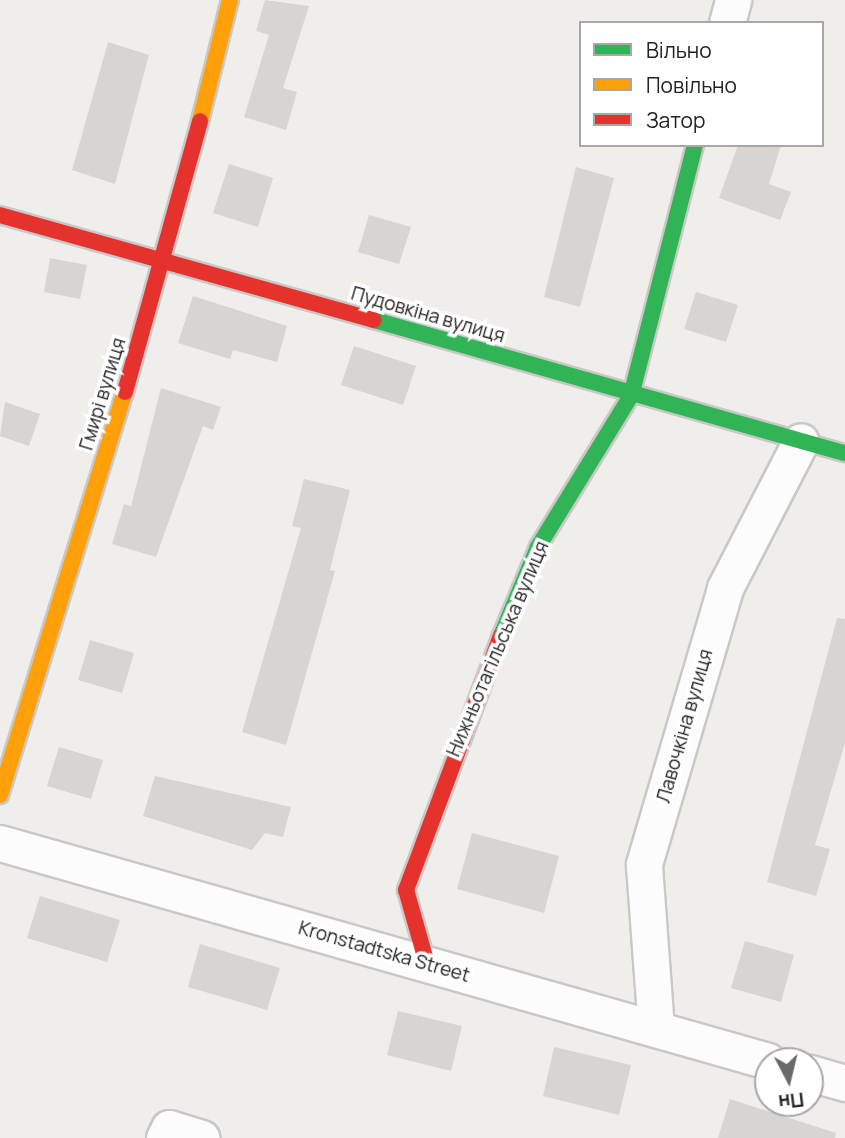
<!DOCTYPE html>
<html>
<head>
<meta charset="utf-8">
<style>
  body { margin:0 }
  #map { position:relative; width:845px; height:1138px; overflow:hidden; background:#f0eeeb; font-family:Manrope,sans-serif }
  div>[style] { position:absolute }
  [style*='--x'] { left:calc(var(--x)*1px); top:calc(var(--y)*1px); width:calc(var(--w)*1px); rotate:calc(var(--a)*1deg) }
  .building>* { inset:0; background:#d7d4d2 }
  .roads { filter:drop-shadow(2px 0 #c9c8c7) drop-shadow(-2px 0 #c9c8c7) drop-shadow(0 2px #c9c8c7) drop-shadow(0 -2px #c9c8c7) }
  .street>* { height:35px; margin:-17.5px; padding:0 17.5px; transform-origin:17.5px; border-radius:17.5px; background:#fdfcfc }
  .fast>* { height:16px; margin:-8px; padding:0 8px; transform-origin:8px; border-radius:8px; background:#30b455 }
  .slow>* { height:16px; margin:-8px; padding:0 8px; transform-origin:8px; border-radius:8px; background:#ff9f0a }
  .jam>* { height:16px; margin:-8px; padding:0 8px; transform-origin:8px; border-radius:8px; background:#e5322d }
  span { translate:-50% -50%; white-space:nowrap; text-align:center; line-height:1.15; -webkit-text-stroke:7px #fff; paint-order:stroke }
  .street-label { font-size:19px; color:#222 }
  .legend { position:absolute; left:579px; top:21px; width:245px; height:126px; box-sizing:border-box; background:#fff; border:2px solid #a7a7a7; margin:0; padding:9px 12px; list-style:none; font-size:21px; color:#222 }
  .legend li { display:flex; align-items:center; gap:14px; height:35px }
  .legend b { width:35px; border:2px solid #a7a7a7 }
  .north { position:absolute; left:754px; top:1047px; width:70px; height:70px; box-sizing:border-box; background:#fff; border:2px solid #a7a7a7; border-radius:50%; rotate:173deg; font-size:19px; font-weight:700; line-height:28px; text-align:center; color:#222 }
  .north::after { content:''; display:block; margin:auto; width:24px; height:32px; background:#6a6968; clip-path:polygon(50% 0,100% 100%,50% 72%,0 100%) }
</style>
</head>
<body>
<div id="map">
  <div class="building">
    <div style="clip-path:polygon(265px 0,309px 6px,283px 88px,297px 92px,286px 130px,244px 117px,269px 35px,256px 31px)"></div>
    <div style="clip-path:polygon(108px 42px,149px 55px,115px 184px,72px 170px)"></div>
    <div style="clip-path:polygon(738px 145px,781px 145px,769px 184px,791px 192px,780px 220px,719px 198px)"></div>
    <div style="clip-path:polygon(229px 164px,273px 178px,258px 227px,213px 213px)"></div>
    <div style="clip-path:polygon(576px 167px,614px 178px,580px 307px,544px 297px)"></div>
    <div style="clip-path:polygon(369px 215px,411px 227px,399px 264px,358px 252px)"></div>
    <div style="clip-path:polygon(50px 258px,87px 265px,80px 299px,44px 292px)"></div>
    <div style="clip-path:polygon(696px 292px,738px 305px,726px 342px,684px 329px)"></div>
    <div style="clip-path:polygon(193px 296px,287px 326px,277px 362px,233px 350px,230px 359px,178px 343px)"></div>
    <div style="clip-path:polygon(354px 346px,416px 366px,403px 405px,341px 385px)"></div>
    <div style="clip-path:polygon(161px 388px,221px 407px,213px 430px,203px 426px,156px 557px,112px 544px,124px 504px,131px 506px)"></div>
    <div style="clip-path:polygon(5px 402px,40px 414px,29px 446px,0 436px)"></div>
    <div style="clip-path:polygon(304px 479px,350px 490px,330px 570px,335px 571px,286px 745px,242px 732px,301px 528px,292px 526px)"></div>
    <div style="clip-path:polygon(837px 618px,845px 619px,845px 743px,815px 845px,830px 849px,816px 896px,767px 882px)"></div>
    <div style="clip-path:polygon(90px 640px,134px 653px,122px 693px,78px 680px)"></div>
    <div style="clip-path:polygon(59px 747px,103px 760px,91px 799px,47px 786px)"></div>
    <div style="clip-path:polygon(155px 776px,291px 807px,283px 837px,265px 833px,252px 850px,143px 816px)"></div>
    <div style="clip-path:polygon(472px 833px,559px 856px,544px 913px,457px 889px)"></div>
    <div style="clip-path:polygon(40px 896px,120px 920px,107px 962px,27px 938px)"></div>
    <div style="clip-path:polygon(745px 941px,794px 955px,781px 1002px,731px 988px)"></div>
    <div style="clip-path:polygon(200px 944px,280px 968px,267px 1010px,188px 987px)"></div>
    <div style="clip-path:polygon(398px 1011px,462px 1026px,451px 1071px,387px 1055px)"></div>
    <div style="clip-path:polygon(554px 1047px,631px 1065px,619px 1115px,543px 1096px)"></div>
    <div style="clip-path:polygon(730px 1099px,836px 1133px,835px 1138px,718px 1138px)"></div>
  </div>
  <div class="roads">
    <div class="street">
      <div style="--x:727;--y:23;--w:24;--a:-75"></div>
      <div style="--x:0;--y:843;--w:798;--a:15.85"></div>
      <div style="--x:656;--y:1029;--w:165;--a:-94.2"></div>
      <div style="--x:644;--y:864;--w:288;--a:-73.6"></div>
      <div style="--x:725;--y:588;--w:165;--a:-62.7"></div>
      <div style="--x:810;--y:1073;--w:36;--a:16"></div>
      <div style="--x:164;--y:1138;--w:11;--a:-63"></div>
      <div style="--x:169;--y:1128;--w:34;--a:17"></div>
    </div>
    <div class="fast">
      <div style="--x:374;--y:320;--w:489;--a:15.8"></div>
      <div style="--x:501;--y:636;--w:96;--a:-67.4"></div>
      <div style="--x:538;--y:547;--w:177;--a:-58.4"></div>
      <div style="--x:631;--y:396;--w:259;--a:-75.7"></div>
    </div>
    <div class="slow">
      <div style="--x:200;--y:121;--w:125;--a:-76.1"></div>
      <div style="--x:0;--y:795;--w:422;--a:-72.8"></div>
    </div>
    <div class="jam">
      <div style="--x:0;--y:215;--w:388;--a:15.7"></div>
      <div style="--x:125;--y:392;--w:281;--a:-74.5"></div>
      <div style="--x:427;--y:964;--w:77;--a:-105.8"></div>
      <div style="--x:406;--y:890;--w:271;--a:-69.5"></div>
    </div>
  </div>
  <div class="street-label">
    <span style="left:428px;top:315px;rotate:16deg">Пудовкіна вулиця</span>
    <span style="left:103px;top:394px;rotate:-73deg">Гмирі вулиця</span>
    <span style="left:498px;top:649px;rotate:-67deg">Нижньотагільська вулиця</span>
    <span style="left:685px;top:726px;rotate:-74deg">Лавочкіна вулиця</span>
    <span style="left:384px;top:952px;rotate:16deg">Kronstadtska Street</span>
  </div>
  <ul class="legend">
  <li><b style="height:9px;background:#30b455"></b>Вільно</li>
  <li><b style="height:9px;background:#ff9f0a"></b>Повільно</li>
  <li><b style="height:9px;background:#e5322d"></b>Затор</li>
  </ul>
  <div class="north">Пн</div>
</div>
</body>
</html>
